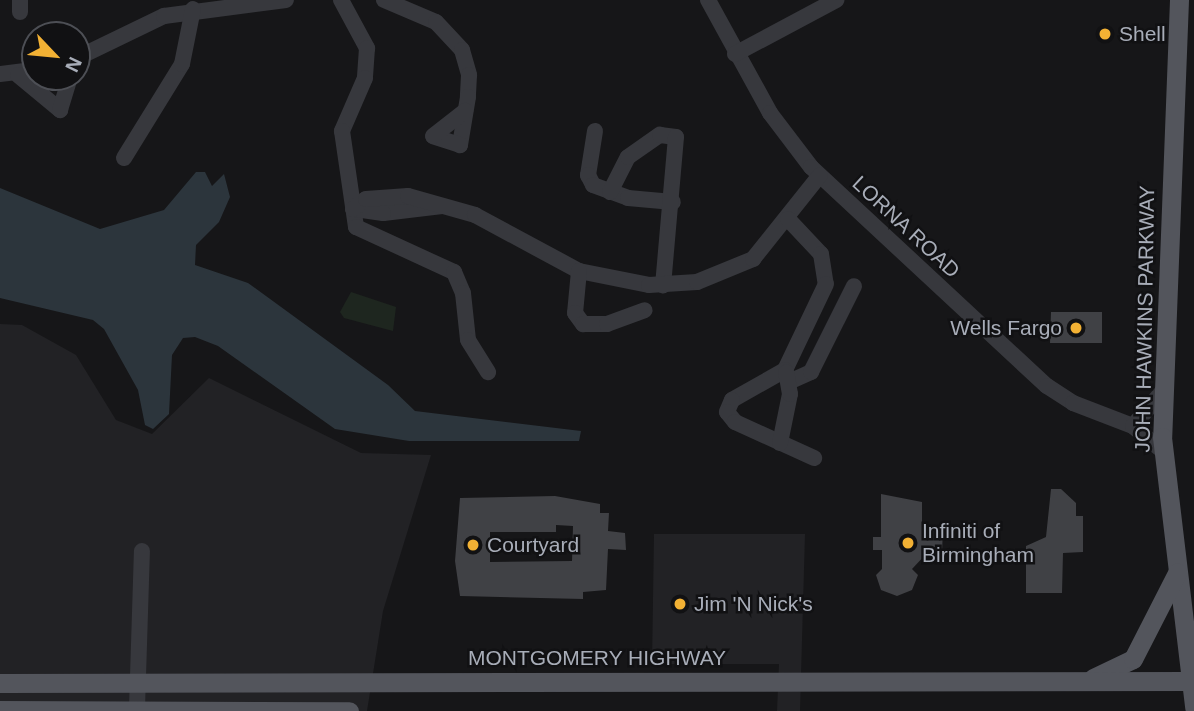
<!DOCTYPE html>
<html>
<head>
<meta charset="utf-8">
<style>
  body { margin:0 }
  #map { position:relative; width:1194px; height:711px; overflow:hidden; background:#161618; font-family:Helvetica,sans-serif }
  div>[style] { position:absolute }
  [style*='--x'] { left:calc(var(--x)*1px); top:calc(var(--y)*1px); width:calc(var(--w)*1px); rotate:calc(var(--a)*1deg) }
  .built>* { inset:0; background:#222225 }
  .green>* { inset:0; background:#1e261f }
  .water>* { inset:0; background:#2c353c }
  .building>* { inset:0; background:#404145 }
  .minor>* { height:16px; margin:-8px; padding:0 8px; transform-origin:8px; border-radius:8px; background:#37383d }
  .major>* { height:19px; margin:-9.5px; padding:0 9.5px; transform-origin:9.5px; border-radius:9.5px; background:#53555c }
  .dots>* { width:19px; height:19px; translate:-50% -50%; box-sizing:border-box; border:4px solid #111113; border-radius:50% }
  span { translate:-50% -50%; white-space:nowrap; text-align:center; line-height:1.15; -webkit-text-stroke:5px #111113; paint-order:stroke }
  .poi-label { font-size:21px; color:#a8adb8 }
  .left { translate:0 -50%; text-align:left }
  .right { translate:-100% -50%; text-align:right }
  .street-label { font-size:21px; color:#a8adb8 }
  .north { position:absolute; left:21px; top:21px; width:70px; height:70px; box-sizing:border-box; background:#111113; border:2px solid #4d4f55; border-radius:50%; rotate:116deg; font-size:19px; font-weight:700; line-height:28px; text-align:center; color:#a8adb8 }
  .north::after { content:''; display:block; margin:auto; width:24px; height:32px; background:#f2b134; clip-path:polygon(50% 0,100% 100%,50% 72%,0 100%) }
</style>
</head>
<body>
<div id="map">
  <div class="built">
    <div style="clip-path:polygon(0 324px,22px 325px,76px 355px,116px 420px,152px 434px,209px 378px,361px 453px,431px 455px,383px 611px,367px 711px,0 711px)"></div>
    <div style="clip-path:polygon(654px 534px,805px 534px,800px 711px,777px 711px,779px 664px,652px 664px)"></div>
  </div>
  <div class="green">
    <div style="clip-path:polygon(351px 292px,396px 307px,393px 331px,344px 318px,340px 312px)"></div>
  </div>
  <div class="water">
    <div style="clip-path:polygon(196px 172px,205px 172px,212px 186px,224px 174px,230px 197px,219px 222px,196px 245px,195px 265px,248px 283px,388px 385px,415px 411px,581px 431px,579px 441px,409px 441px,335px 429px,218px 346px,195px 337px,183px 338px,172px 355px,169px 414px,153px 429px,145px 425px,138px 390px,104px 329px,93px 320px,0 298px,0 188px,100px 229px,164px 210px)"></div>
  </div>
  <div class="building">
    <div style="clip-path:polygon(1051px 312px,1102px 312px,1102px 343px,1050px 343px)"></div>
    <div style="clip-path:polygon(1051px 489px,1061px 489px,1076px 503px,1076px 516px,1083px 516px,1083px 552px,1063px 553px,1062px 593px,1026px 593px,1026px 546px,1046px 537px)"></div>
    <div style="clip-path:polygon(881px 494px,922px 502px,922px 528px,943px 528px,942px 553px,927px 553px,912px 569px,918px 575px,912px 590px,897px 596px,881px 590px,876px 575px,882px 569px,882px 550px,873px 550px,873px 537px,881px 537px)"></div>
    <div style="clip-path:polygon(evenodd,460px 498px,555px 496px,600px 504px,600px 513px,609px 513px,608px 531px,625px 533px,626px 550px,608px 549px,606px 590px,583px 592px,583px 599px,460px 596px,455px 561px,460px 498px,556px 525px,573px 526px,572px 561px,490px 562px,490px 532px,556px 532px,556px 525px)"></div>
  </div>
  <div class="minor">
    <div style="--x:341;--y:0;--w:55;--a:61.6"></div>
    <div style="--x:367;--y:48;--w:30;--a:94"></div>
    <div style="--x:365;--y:78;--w:58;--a:113.5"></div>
    <div style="--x:342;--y:131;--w:97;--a:81.7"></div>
    <div style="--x:356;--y:227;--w:108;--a:24.7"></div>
    <div style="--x:454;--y:272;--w:23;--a:67"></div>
    <div style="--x:463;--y:293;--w:47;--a:83.9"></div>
    <div style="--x:468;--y:340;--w:38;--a:58"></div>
    <div style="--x:384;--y:0;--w:56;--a:22.9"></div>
    <div style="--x:436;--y:22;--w:38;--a:47"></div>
    <div style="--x:462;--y:50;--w:26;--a:74"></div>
    <div style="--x:469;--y:75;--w:22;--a:93"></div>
    <div style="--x:468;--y:97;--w:49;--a:99.5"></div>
    <div style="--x:460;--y:145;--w:28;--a:-162"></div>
    <div style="--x:433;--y:136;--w:41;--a:-38"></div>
    <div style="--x:708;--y:0;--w:129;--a:61.2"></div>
    <div style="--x:770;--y:113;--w:68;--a:52.8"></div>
    <div style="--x:811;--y:167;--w:322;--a:42.9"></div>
    <div style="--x:1047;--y:386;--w:31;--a:33"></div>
    <div style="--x:1073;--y:403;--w:64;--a:21"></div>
    <div style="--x:1133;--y:426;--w:39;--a:40"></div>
    <div style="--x:20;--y:12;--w:12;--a:-90"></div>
    <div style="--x:735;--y:54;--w:115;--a:-28.1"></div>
    <div style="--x:77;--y:58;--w:97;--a:-25.8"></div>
    <div style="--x:164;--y:16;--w:123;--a:-7.5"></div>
    <div style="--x:0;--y:74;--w:35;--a:-7"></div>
    <div style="--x:18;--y:75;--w:55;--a:39.8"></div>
    <div style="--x:60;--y:110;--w:34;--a:-73"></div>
    <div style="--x:595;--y:131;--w:45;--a:99"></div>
    <div style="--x:588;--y:175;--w:11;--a:63"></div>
    <div style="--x:593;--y:185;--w:37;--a:20"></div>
    <div style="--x:628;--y:198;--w:45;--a:5.1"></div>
    <div style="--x:124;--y:158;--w:110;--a:-58.3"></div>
    <div style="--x:182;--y:64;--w:56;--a:-78.7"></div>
    <div style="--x:610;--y:192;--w:39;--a:-63"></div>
    <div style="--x:628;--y:157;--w:39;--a:-35"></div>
    <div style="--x:660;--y:135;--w:16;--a:7"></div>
    <div style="--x:676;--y:137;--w:149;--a:95"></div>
    <div style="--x:442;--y:206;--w:59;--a:173.2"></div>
    <div style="--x:383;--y:213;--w:30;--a:-172"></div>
    <div style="--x:353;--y:209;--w:16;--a:-38"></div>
    <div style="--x:366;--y:199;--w:42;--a:-4.1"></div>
    <div style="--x:408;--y:196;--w:70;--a:15.8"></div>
    <div style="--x:475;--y:215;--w:118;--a:28.3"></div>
    <div style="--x:579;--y:271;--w:71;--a:11.3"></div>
    <div style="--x:649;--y:285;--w:48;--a:-3.6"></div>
    <div style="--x:697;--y:282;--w:61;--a:-22.3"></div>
    <div style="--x:753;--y:259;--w:107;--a:-51.4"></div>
    <div style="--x:788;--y:219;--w:48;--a:46.7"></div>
    <div style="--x:821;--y:254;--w:30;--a:81"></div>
    <div style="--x:826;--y:284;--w:95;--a:115.5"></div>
    <div style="--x:785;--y:370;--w:61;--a:150.5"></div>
    <div style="--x:732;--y:400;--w:13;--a:113"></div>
    <div style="--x:727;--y:412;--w:13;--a:51"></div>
    <div style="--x:735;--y:422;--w:87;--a:24.5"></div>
    <div style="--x:579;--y:271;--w:42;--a:95.4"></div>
    <div style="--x:575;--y:313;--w:14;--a:54"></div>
    <div style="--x:583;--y:324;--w:24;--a:0"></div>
    <div style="--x:607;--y:324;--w:40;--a:-20.2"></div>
    <div style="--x:791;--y:381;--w:22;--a:-24"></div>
    <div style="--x:811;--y:372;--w:96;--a:-63.4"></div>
    <div style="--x:1133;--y:426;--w:45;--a:-49.5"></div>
    <div style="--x:780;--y:443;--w:50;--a:-78.5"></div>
    <div style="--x:790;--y:394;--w:22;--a:-100"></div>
    <div style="--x:137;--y:708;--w:157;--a:-88.2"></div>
  </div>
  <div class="major">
    <div style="--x:1179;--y:0;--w:437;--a:92.2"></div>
    <div style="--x:1162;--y:437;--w:272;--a:83.2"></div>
    <div style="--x:1093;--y:678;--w:44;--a:-25.4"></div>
    <div style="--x:1133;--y:659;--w:97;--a:-62.9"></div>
    <div style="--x:0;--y:683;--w:1194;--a:-0.1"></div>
    <div style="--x:0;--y:710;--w:349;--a:0.2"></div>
  </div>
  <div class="dots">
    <div style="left:1105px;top:34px;background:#f2b134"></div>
    <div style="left:1076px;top:328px;background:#f2b134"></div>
    <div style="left:908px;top:543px;background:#f2b134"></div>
    <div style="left:473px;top:545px;background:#f2b134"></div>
    <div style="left:680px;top:604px;background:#f2b134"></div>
  </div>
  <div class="poi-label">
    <span class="left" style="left:1119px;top:34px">Shell</span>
    <span class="right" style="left:1062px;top:328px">Wells Fargo</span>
    <span class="left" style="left:922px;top:543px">Infiniti of<br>Birmingham</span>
    <span class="left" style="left:487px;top:545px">Courtyard</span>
    <span class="left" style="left:694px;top:604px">Jim 'N Nick's</span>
  </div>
  <div class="street-label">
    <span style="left:906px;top:227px;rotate:43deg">LORNA ROAD</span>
    <span style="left:1145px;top:319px;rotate:-89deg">JOHN HAWKINS PARKWAY</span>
    <span style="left:597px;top:658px">MONTGOMERY HIGHWAY</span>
  </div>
  <div class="north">N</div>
</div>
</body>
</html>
